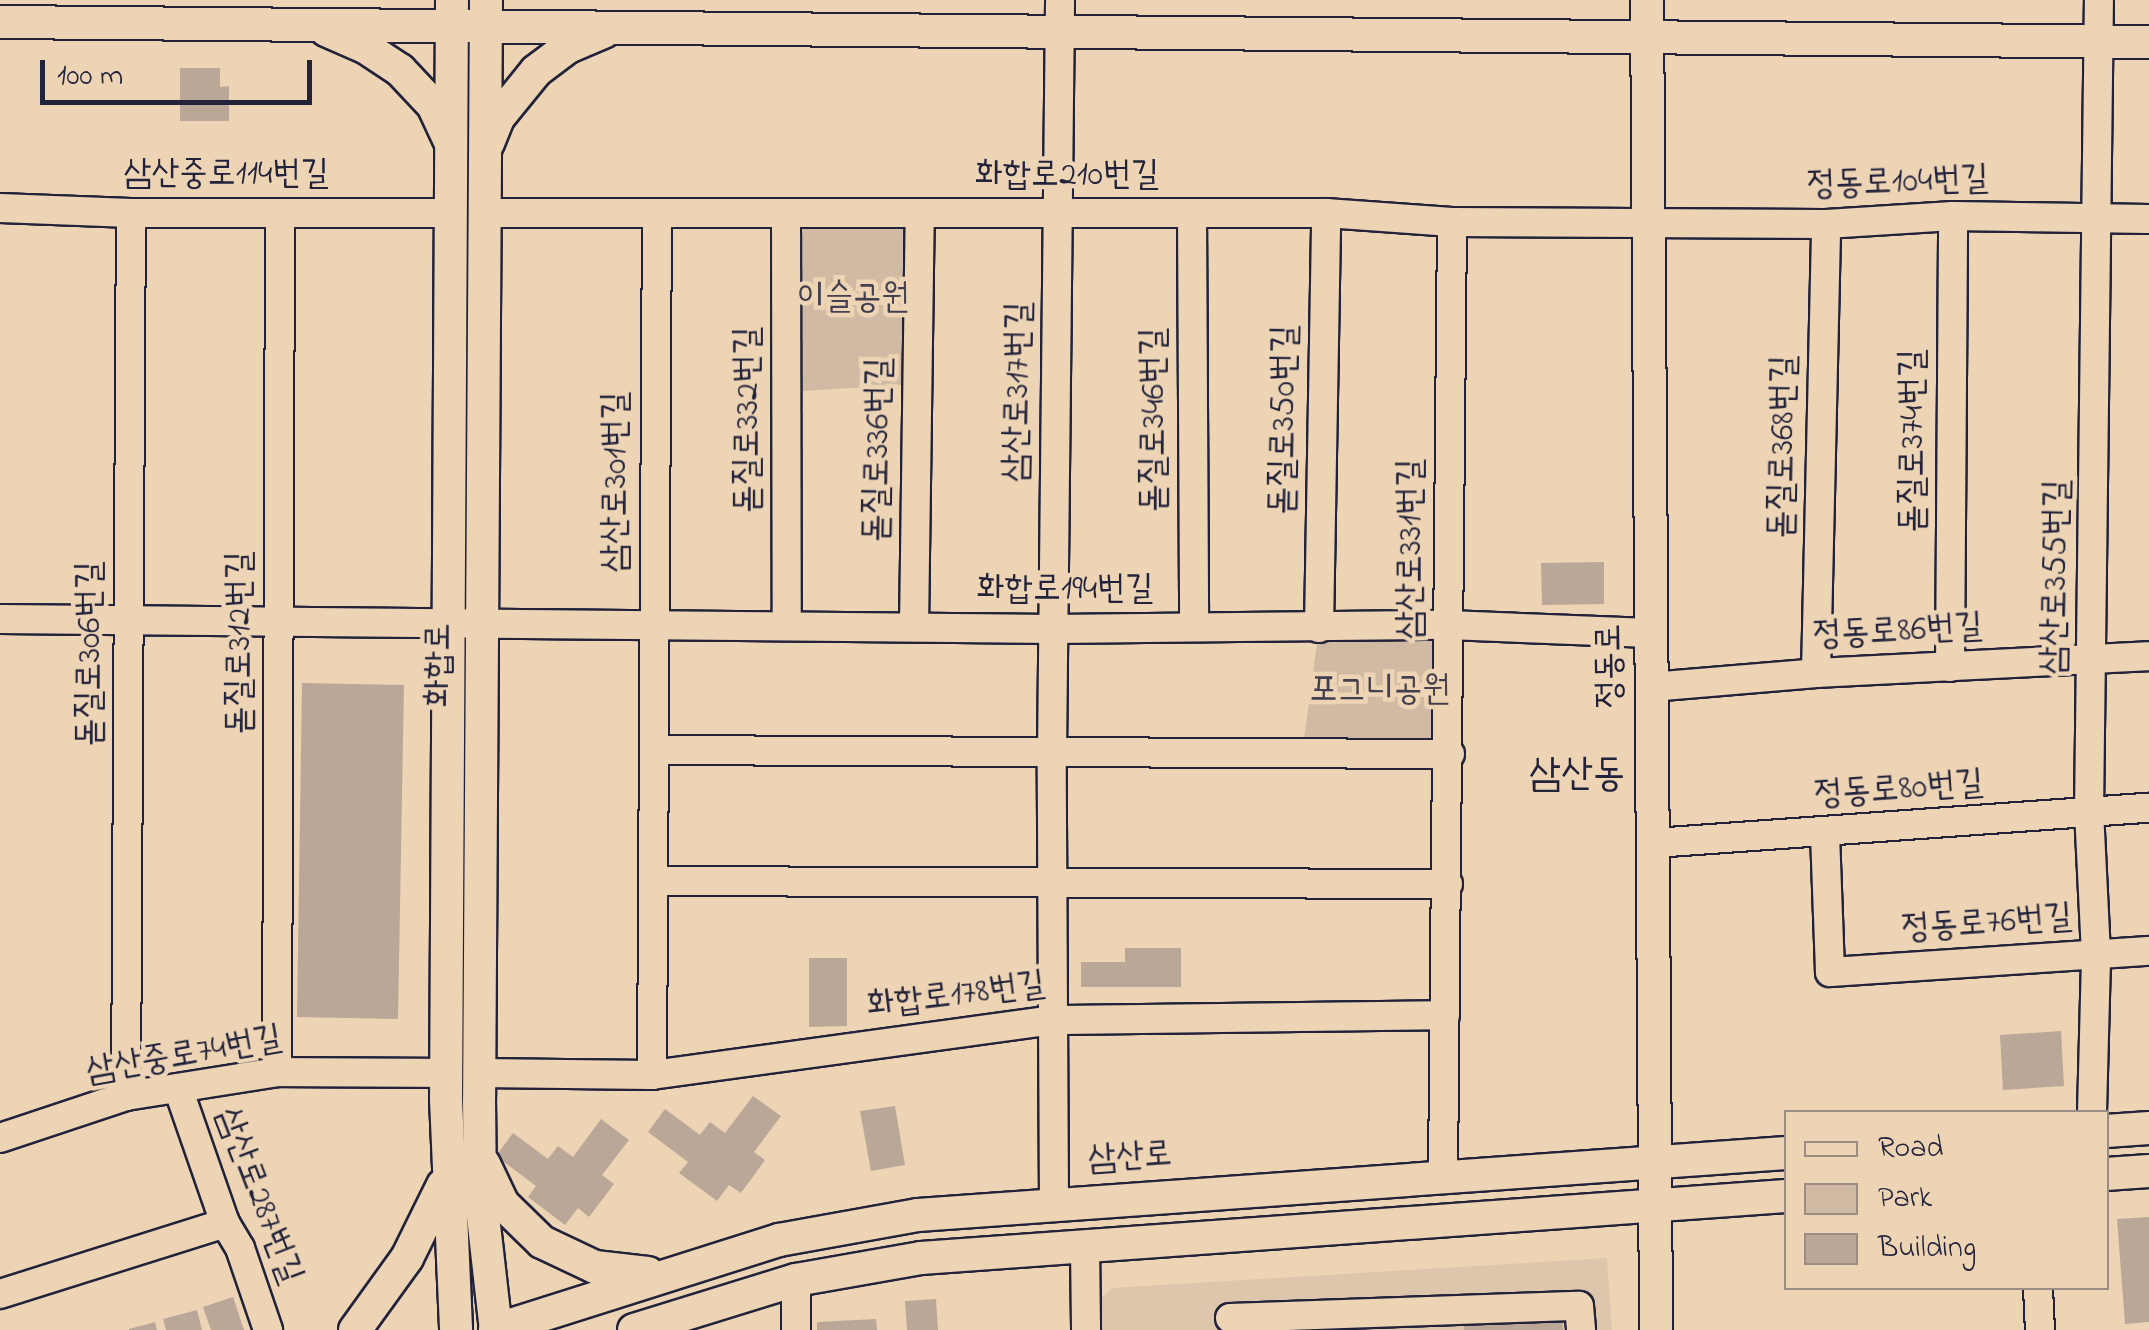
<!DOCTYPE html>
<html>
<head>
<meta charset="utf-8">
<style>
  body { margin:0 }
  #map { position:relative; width:2149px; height:1330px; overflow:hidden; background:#edd4b5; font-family:"Indie Flower","Poor Story",sans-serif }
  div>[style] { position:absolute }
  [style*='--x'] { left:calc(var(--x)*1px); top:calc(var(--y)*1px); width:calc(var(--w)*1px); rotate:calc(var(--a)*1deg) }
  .built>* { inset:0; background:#dec6ac }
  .green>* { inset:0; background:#d0baa4 }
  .building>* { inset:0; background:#baa797 }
  .roads { filter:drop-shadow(2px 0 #22223b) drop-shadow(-2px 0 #22223b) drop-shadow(0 2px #22223b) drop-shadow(0 -2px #22223b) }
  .minor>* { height:28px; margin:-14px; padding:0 14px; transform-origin:14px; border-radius:14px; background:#edd4b5 }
  .major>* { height:32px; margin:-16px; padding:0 16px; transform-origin:16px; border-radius:16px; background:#edd4b5 }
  span { translate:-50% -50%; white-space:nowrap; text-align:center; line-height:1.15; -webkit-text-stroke:9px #edd4b5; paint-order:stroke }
  .street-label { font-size:35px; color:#22223b }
  .park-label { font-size:35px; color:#454050 }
  .quarter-label { font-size:40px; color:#22223b }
  .legend { position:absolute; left:1784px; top:1110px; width:325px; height:180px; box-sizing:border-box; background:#edd4b5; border:2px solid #9c8d84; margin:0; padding:12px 18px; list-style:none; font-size:30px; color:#22223b }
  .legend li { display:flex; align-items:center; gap:20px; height:50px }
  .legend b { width:50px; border:2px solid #9c8d84 }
  .scale { position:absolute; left:40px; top:60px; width:272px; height:45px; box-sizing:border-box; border:5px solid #22223b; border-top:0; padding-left:12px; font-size:30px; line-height:35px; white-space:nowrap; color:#22223b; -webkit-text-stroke:8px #edd4b5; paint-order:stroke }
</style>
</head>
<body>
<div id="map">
  <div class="built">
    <div style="clip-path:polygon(1607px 1258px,1612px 1330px,1097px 1330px,1096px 1303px,1112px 1288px)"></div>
  </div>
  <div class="green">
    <div style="clip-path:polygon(786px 214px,920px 214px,917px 384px,787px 392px)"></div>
    <div style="clip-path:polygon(1448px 625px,1450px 754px,1302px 754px,1319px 628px)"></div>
  </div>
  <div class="building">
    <div style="clip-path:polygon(180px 68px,220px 68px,220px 87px,229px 86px,229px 121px,180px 121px)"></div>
    <div style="clip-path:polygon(1604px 562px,1604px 604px,1542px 605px,1541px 563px)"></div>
    <div style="clip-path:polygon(302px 683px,404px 685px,398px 1019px,297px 1017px)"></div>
    <div style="clip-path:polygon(1125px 948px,1181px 948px,1181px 987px,1081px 987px,1081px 962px,1125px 962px)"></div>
    <div style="clip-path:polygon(809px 958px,847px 958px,847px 1026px,809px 1027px)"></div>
    <div style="clip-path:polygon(2061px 1031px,2064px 1086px,2003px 1090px,2000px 1035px)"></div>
    <div style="clip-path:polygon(753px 1096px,781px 1116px,754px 1152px,765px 1160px,741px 1193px,729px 1185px,717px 1201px,679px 1173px,688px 1162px,648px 1132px,665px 1109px,700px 1135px,710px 1122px,725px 1133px)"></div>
    <div style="clip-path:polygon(895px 1106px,905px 1165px,871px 1171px,860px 1111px)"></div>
    <div style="clip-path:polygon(601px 1119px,629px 1140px,602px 1175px,614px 1184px,589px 1217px,578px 1208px,565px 1225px,528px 1197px,536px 1186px,496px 1156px,513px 1133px,548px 1159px,558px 1146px,573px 1157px)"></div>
    <div style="clip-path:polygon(2149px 1217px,2149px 1322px,2125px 1324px,2117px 1219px)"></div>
    <div style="clip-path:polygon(233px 1297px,244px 1330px,211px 1330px,203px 1307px)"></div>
    <div style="clip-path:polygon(936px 1299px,938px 1330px,907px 1330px,905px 1301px)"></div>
    <div style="clip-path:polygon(197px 1310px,202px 1330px,166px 1330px,163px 1319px)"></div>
    <div style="clip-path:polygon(876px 1319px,877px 1330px,817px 1330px,817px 1322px)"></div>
    <div style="clip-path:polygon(1562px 1321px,1563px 1330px,1464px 1330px,1464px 1326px)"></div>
    <div style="clip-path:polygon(155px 1322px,157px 1330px,129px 1330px,129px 1329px)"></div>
  </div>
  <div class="roads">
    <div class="minor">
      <div style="--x:0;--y:208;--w:131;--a:2.2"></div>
      <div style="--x:131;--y:213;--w:320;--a:0"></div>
      <div style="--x:485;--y:213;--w:841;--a:0"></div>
      <div style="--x:1326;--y:213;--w:126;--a:4.1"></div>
      <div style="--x:1452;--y:222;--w:374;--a:0.3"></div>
      <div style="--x:1826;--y:224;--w:127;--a:-3.6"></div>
      <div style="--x:1953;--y:216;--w:196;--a:0.9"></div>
      <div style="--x:1192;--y:213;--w:414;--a:89.7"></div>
      <div style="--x:786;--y:214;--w:412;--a:89.9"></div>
      <div style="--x:0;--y:619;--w:1053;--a:0.54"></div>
      <div style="--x:1053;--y:629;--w:395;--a:-0.6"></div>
      <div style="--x:1448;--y:625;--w:202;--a:2.3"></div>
      <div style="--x:914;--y:627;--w:413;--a:-89.2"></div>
      <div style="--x:1319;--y:628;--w:415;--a:-89"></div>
      <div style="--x:1950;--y:667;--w:451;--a:-89.6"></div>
      <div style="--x:1816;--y:673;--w:449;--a:-88.7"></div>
      <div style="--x:1651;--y:687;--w:166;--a:-4.8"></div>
      <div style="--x:1816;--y:673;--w:333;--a:-2.9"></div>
      <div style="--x:654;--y:750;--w:796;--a:0.29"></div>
      <div style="--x:1825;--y:834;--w:138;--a:87.9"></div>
      <div style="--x:1830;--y:972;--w:320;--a:-3.8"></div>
      <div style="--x:1655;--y:843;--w:495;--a:-4.1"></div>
      <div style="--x:656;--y:881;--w:792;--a:0.22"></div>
      <div style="--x:277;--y:1072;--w:858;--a:-89.8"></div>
      <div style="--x:479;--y:1073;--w:173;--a:0.7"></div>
      <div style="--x:652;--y:1075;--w:408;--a:-7.8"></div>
      <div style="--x:1056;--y:1020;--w:389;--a:-0.7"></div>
      <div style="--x:652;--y:1075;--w:861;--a:-89.67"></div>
      <div style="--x:178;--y:1088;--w:143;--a:70.8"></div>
      <div style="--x:225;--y:1223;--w:29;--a:59"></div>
      <div style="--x:240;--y:1248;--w:87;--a:71.1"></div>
      <div style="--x:126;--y:1096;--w:883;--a:-89.68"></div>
      <div style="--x:2092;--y:1112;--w:158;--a:-88.5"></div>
      <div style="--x:2096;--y:954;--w:141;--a:-92.8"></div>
      <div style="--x:2089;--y:813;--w:813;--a:-89.3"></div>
      <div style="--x:0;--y:1138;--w:133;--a:-18.4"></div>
      <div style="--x:126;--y:1096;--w:153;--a:-9"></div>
      <div style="--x:277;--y:1072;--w:169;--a:0.3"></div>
      <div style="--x:1443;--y:1176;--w:954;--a:-89.46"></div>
      <div style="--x:1054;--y:1203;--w:448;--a:-90.3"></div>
      <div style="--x:1052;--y:755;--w:755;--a:-89.39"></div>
      <div style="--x:1085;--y:1245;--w:85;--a:89.3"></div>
      <div style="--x:796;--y:1280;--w:50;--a:90"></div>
      <div style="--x:2038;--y:1288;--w:42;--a:87.3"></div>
      <div style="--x:0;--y:1294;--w:236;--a:-17.5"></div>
      <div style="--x:1230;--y:1318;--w:349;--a:-2"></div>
      <div style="--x:1579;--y:1306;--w:24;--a:85"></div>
    </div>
    <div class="major">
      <div style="--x:452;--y:0;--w:1099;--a:90.31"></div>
      <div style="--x:446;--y:1099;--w:231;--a:87.5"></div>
      <div style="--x:486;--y:0;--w:1099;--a:90.36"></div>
      <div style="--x:479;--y:1099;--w:91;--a:89.4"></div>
      <div style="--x:480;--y:1190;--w:141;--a:83.5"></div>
      <div style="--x:1647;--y:0;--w:1330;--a:89.61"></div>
      <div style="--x:0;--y:22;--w:2149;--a:0.53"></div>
      <div style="--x:326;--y:30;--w:43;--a:23.6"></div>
      <div style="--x:365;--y:47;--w:42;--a:33.3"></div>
      <div style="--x:400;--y:70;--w:48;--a:46.7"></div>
      <div style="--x:433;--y:105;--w:38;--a:65"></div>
      <div style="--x:488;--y:143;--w:27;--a:-68"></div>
      <div style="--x:498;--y:118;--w:60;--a:-51"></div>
      <div style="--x:536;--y:71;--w:40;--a:-37"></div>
      <div style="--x:568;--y:47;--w:39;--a:-23"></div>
      <div style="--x:2106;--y:1131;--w:43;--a:-4"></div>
      <div style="--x:484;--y:1164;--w:44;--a:64.6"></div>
      <div style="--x:503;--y:1204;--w:54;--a:44.3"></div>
      <div style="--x:542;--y:1242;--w:59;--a:25.3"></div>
      <div style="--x:595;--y:1267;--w:53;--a:6.5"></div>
      <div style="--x:2106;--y:1174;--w:43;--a:-4"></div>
      <div style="--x:355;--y:1330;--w:89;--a:-54.2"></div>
      <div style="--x:407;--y:1258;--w:81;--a:-63.7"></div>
      <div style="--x:495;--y:1330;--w:298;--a:-17.6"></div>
      <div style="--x:779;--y:1240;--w:141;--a:-10.2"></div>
      <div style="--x:918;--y:1215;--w:870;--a:-4.09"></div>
      <div style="--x:634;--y:1330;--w:170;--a:-17.2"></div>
      <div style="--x:796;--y:1280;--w:127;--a:-10"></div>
      <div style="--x:921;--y:1258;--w:867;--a:-4.1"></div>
    </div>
  </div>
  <div class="street-label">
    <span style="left:226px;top:175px">삼산중로114번길</span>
    <span style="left:1067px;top:176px">화합로210번길</span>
    <span style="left:1898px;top:183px;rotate:-2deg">정동로104번길</span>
    <span style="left:1019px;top:392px;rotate:-89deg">삼산로317번길</span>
    <span style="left:749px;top:420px;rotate:-90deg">돋질로332번길</span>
    <span style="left:1155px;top:420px;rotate:-90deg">돋질로346번길</span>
    <span style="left:1285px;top:420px;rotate:-89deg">돋질로350번길</span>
    <span style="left:1914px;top:441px;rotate:-90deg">돋질로374번길</span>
    <span style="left:1784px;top:447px;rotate:-89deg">돋질로368번길</span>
    <span style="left:879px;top:450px;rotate:-89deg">돋질로336번길</span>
    <span style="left:617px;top:482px;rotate:-90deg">삼산로301번길</span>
    <span style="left:1412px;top:549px;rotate:-90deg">삼산로331번길</span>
    <span style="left:2057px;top:577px;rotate:-89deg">삼산로355번길</span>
    <span style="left:1065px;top:590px">화합로194번길</span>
    <span style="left:1898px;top:632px;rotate:-3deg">정동로86번길</span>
    <span style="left:241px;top:643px;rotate:-90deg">돋질로312번길</span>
    <span style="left:91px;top:654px;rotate:-90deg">돋질로306번길</span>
    <span style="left:440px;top:665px;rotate:-90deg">화합로</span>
    <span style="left:1611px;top:666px;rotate:-91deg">정동로</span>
    <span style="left:1899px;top:790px;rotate:-4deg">정동로80번길</span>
    <span style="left:1987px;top:924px;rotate:-4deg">정동로76번길</span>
    <span style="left:956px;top:996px;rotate:-7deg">화합로178번길</span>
    <span style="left:184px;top:1056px;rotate:-10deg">삼산중로74번길</span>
    <span style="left:1130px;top:1158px;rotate:-4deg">삼산로</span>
    <span style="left:258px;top:1196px;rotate:69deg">삼산로287번길</span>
  </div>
  <div class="park-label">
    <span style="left:853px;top:299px">이슬공원</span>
    <span style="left:1380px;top:691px">포그니공원</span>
  </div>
  <div class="quarter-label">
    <span style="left:1577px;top:776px">삼산동</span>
  </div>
  <ul class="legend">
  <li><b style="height:12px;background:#edd4b5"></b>Road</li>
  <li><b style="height:28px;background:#d0baa4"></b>Park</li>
  <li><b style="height:28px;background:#baa797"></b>Building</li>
  </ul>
  <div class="scale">100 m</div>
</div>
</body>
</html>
